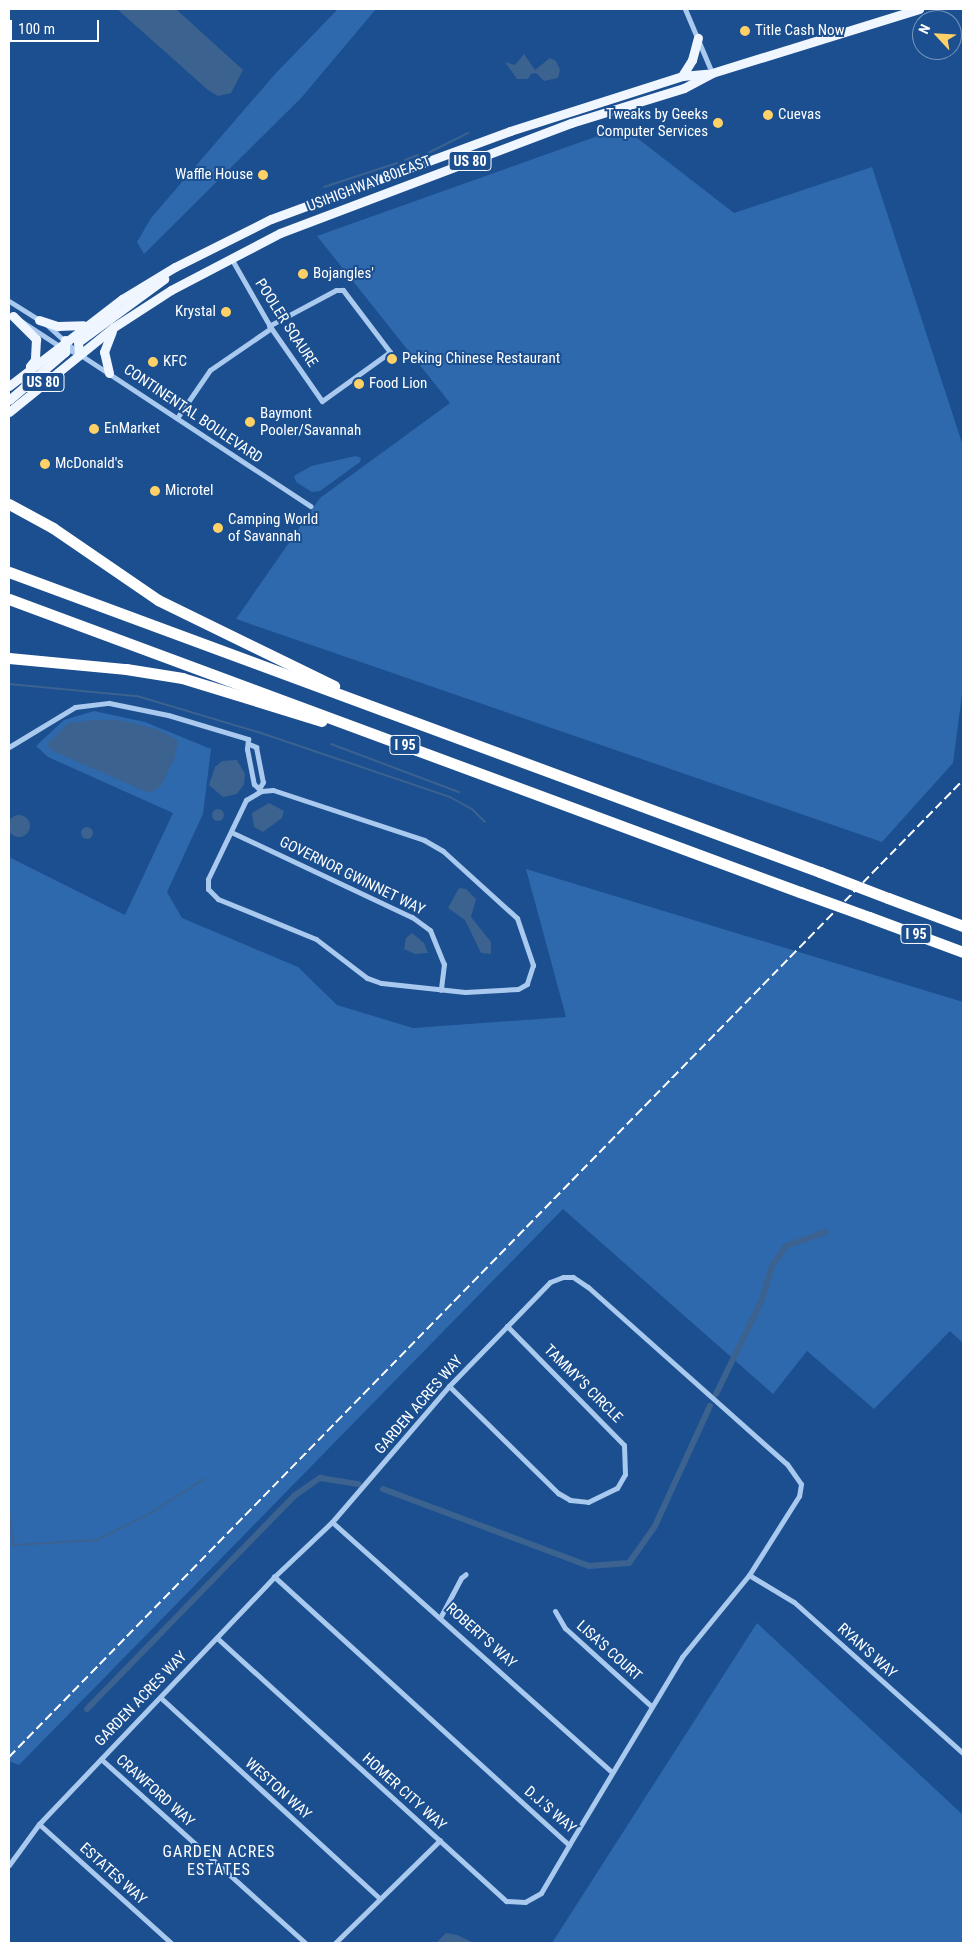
<!DOCTYPE html>
<html>
<head>
<meta charset="utf-8">
<style>
  body { margin:0 }
  #map { position:relative; width:972px; height:1952px; overflow:hidden; background:#1b4f8f; font-family:"Roboto Condensed",sans-serif }
  div>[style] { position:absolute }
  [style*='--x'] { left:calc(var(--x)*1px); top:calc(var(--y)*1px); width:calc(var(--w)*1px); rotate:calc(var(--a)*1deg) }
  .green>* { inset:0; background:#2e69ad }
  .water>* { inset:0; background:#3c6290 }
  .round { border-radius:50% }
  .stream>* { height:2px; margin:-1px; padding:0 1px; transform-origin:1px; border-radius:1px; background:#3c6290 }
  .canal>* { height:6px; margin:-3px; padding:0 3px; transform-origin:3px; border-radius:3px; background:#3c6290 }
  .minor>* { height:5px; margin:-2.5px; padding:0 2.5px; transform-origin:2.5px; border-radius:2.5px; background:#a9c9ee }
  .primary>* { height:9px; margin:-4.5px; padding:0 4.5px; transform-origin:4.5px; border-radius:4.5px; background:#f0f6ff }
  .motorway>* { height:11px; margin:-5.5px; padding:0 5.5px; transform-origin:5.5px; border-radius:5.5px; background:#fff }
  .rail>* { height:2px; margin-top:-1px; transform-origin:0; background:repeating-linear-gradient(90deg,#fff 0 9px,transparent 0 13px) }
  .motorway-bridge>* { height:11px; margin:-5.5px; padding:0 5.5px; transform-origin:5.5px; border-radius:5.5px; background:#fff }
  .dots>* { width:14px; height:14px; translate:-50% -50%; box-sizing:border-box; border:2px solid #1b4f8f; border-radius:50% }
  span { translate:-50% -50%; white-space:nowrap; text-align:center; line-height:1.15; -webkit-text-stroke:4px #1b4f8f; paint-order:stroke }
  .shield-label span { padding:1px 4px; background:#1b4f8f; border:1px solid; border-radius:4px; -webkit-text-stroke-width:0 }
  .shield-label { font-size:14px; color:#fff; font-weight:700 }
  .poi-label { font-size:15px; color:#fff }
  .left { translate:0 -50%; text-align:left }
  .right { translate:-100% -50%; text-align:right }
  .street-label { font-size:15px; color:#fff }
  .neighbourhood-label { font-size:16px; color:#fff; letter-spacing:1px }
  .frame { position:absolute; inset:0; border:10px solid #fff; pointer-events:none }
  .north { position:absolute; left:912px; top:10px; width:50px; height:50px; box-sizing:border-box; background:#1b4f8f; border:1px solid #7695bc; border-radius:50%; rotate:295deg; font-size:14px; font-weight:700; line-height:20px; text-align:center; color:#fff }
  .north::after { content:''; display:block; margin:auto; width:18px; height:22px; background:#ffd166; clip-path:polygon(50% 0,100% 100%,50% 72%,0 100%) }
  .scale { position:absolute; left:10px; top:20px; width:89px; height:22px; box-sizing:border-box; border:2px solid #fff; border-top:0; padding-left:6px; font-size:15px; line-height:18px; white-space:nowrap; color:#fff; -webkit-text-stroke:4px #1b4f8f; paint-order:stroke }
</style>
</head>
<body>
<div id="map">
  <div class="green">
    <div style="clip-path:polygon(338px 9px,376px 9px,302px 97px,144px 254px,137px 242px,151px 218px,275px 74px)"></div>
    <div style="clip-path:polygon(623px 127px,734px 213px,872px 167px,963px 446px,963px 687px,953px 763px,882px 842px,236px 619px,320px 498px,450px 403px,317px 236px)"></div>
    <div style="clip-path:polygon(356px 456px,361px 458px,360px 462px,320px 491px,312px 492px,296px 482px,294px 476px,311px 466px)"></div>
    <div style="clip-path:polygon(94px 711px,145px 722px,211px 749px,203px 814px,167px 892px,182px 918px,298px 967px,337px 1005px,413px 1028px,566px 1017px,526px 869px,963px 1002px,963px 1343px,950px 1331px,874px 1409px,807px 1351px,773px 1394px,563px 1209px,19px 1765px,9px 1761px,9px 857px,125px 915px,173px 813px,48px 757px,36px 746px,64px 720px)"></div>
    <div style="clip-path:polygon(757px 1623px,963px 1815px,963px 1943px,552px 1943px)"></div>
  </div>
  <div class="water">
    <div style="clip-path:polygon(117px 9px,176px 9px,243px 70px,231px 93px,218px 96px,208px 90px)"></div>
    <div style="clip-path:polygon(524px 54px,535px 70px,550px 58px,556px 61px,560px 70px,558px 78px,544px 81px,536px 73px,531px 74px,528px 79px,517px 79px,505px 62px,515px 65px)"></div>
    <div style="clip-path:polygon(94px 720px,120px 720px,156px 729px,178px 740px,175px 757px,161px 786px,149px 793px,53px 751px,47px 744px,68px 723px)"></div>
    <div style="clip-path:polygon(237px 760px,245px 774px,244px 784px,237px 794px,223px 797px,209px 785px,215px 767px,222px 761px)"></div>
    <div style="clip-path:polygon(269px 803px,284px 811px,282px 818px,263px 832px,254px 827px,252px 813px)"></div>
    <div class="round" style="left:212px;top:809px;width:12px;height:12px"></div>
    <div class="round" style="left:8px;top:815px;width:22px;height:22px"></div>
    <div class="round" style="left:81px;top:827px;width:12px;height:12px"></div>
    <div style="clip-path:polygon(459px 888px,466px 889px,476px 899px,471px 917px,491px 942px,491px 954px,481px 953px,465px 920px,448px 908px)"></div>
    <div style="clip-path:polygon(412px 933px,424px 943px,428px 953px,415px 954px,404px 949px,406px 938px)"></div>
    <div style="clip-path:polygon(446px 1933px,457px 1935px,474px 1943px,436px 1943px)"></div>
  </div>
  <div class="stream">
    <div style="--x:428;--y:153;--w:45;--a:-26.6"></div>
    <div style="--x:405;--y:160;--w:14;--a:-21"></div>
    <div style="--x:324;--y:187;--w:77;--a:-18.2"></div>
    <div style="--x:9;--y:684;--w:129;--a:5.4"></div>
    <div style="--x:137;--y:696;--w:126;--a:16.6"></div>
    <div style="--x:258;--y:732;--w:203;--a:18.7"></div>
    <div style="--x:450;--y:797;--w:25;--a:29"></div>
    <div style="--x:472;--y:809;--w:18;--a:45"></div>
    <div style="--x:331;--y:744;--w:137;--a:20.6"></div>
    <div style="--x:9;--y:1511;--w:34;--a:83"></div>
    <div style="--x:13;--y:1545;--w:84;--a:-3.4"></div>
    <div style="--x:97;--y:1540;--w:58;--a:-26.6"></div>
    <div style="--x:149;--y:1514;--w:65;--a:-32.5"></div>
  </div>
  <div class="canal">
    <div style="--x:716;--y:1394;--w:102;--a:-63.9"></div>
    <div style="--x:761;--y:1302;--w:38;--a:-73"></div>
    <div style="--x:772;--y:1266;--w:24;--a:-55"></div>
    <div style="--x:786;--y:1246;--w:42;--a:-19.3"></div>
    <div style="--x:383;--y:1489;--w:220;--a:20.5"></div>
    <div style="--x:589;--y:1566;--w:40;--a:-4.3"></div>
    <div style="--x:629;--y:1563;--w:45;--a:-54.9"></div>
    <div style="--x:655;--y:1526;--w:132;--a:-65.4"></div>
    <div style="--x:87;--y:1709;--w:297;--a:-45.8"></div>
    <div style="--x:294;--y:1496;--w:32;--a:-35"></div>
    <div style="--x:320;--y:1478;--w:39;--a:9"></div>
  </div>
  <div class="minor">
    <div style="--x:685;--y:9;--w:69;--a:67.1"></div>
    <div style="--x:231;--y:258;--w:81;--a:60.3"></div>
    <div style="--x:271;--y:328;--w:89;--a:55.1"></div>
    <div style="--x:322;--y:401;--w:84;--a:-35.8"></div>
    <div style="--x:390;--y:352;--w:78;--a:-127.2"></div>
    <div style="--x:343;--y:290;--w:7;--a:180"></div>
    <div style="--x:336;--y:290;--w:76;--a:151.8"></div>
    <div style="--x:9;--y:301;--w:36;--a:32"></div>
    <div style="--x:21;--y:321;--w:45;--a:33.3"></div>
    <div style="--x:59;--y:346;--w:18;--a:22"></div>
    <div style="--x:47;--y:325;--w:43;--a:42.2"></div>
    <div style="--x:79;--y:354;--w:277;--a:33.3"></div>
    <div style="--x:177;--y:418;--w:58;--a:-55.5"></div>
    <div style="--x:210;--y:370;--w:74;--a:-34.5"></div>
    <div style="--x:249;--y:744;--w:8;--a:23"></div>
    <div style="--x:256;--y:747;--w:36;--a:79"></div>
    <div style="--x:263;--y:782;--w:6;--a:121"></div>
    <div style="--x:9;--y:747;--w:77;--a:-31.2"></div>
    <div style="--x:75;--y:707;--w:34;--a:-7"></div>
    <div style="--x:109;--y:703;--w:60;--a:11.5"></div>
    <div style="--x:168;--y:715;--w:84;--a:16.7"></div>
    <div style="--x:248;--y:739;--w:10;--a:96"></div>
    <div style="--x:247;--y:749;--w:36;--a:79"></div>
    <div style="--x:254;--y:784;--w:10;--a:45"></div>
    <div style="--x:273;--y:790;--w:159;--a:18.3"></div>
    <div style="--x:424;--y:840;--w:22;--a:30"></div>
    <div style="--x:443;--y:851;--w:100;--a:42.2"></div>
    <div style="--x:517;--y:918;--w:50;--a:71.2"></div>
    <div style="--x:533;--y:965;--w:20;--a:108"></div>
    <div style="--x:527;--y:984;--w:10;--a:151"></div>
    <div style="--x:518;--y:989;--w:53;--a:176.8"></div>
    <div style="--x:465;--y:992;--w:84;--a:-173.9"></div>
    <div style="--x:381;--y:983;--w:15;--a:-160"></div>
    <div style="--x:367;--y:978;--w:64;--a:-142.6"></div>
    <div style="--x:316;--y:939;--w:106;--a:-157.8"></div>
    <div style="--x:218;--y:899;--w:14;--a:-135"></div>
    <div style="--x:208;--y:889;--w:10;--a:-90"></div>
    <div style="--x:208;--y:879;--w:88;--a:-64.3"></div>
    <div style="--x:246;--y:800;--w:17;--a:-31"></div>
    <div style="--x:261;--y:791;--w:12;--a:-5"></div>
    <div style="--x:231;--y:832;--w:200;--a:25.2"></div>
    <div style="--x:412;--y:917;--w:22;--a:36"></div>
    <div style="--x:430;--y:930;--w:37;--a:68"></div>
    <div style="--x:444;--y:964;--w:26;--a:97"></div>
    <div style="--x:449;--y:1386;--w:153;--a:44.5"></div>
    <div style="--x:558;--y:1493;--w:14;--a:30"></div>
    <div style="--x:570;--y:1500;--w:18;--a:6"></div>
    <div style="--x:588;--y:1502;--w:32;--a:-26"></div>
    <div style="--x:617;--y:1488;--w:16;--a:-60"></div>
    <div style="--x:625;--y:1474;--w:29;--a:-92"></div>
    <div style="--x:624;--y:1445;--w:167;--a:-134.5"></div>
    <div style="--x:332;--y:1522;--w:375;--a:41.8"></div>
    <div style="--x:749;--y:1575;--w:52;--a:31"></div>
    <div style="--x:794;--y:1602;--w:227;--a:41.8"></div>
    <div style="--x:555;--y:1611;--w:20;--a:60"></div>
    <div style="--x:565;--y:1628;--w:116;--a:42.2"></div>
    <div style="--x:441;--y:1616;--w:43;--a:-62.2"></div>
    <div style="--x:461;--y:1578;--w:6;--a:-39"></div>
    <div style="--x:217;--y:1638;--w:391;--a:42.3"></div>
    <div style="--x:506;--y:1901;--w:19;--a:3"></div>
    <div style="--x:525;--y:1902;--w:18;--a:-29"></div>
    <div style="--x:541;--y:1893;--w:56;--a:-59.7"></div>
    <div style="--x:161;--y:1698;--w:296;--a:42.5"></div>
    <div style="--x:101;--y:1759;--w:275;--a:42"></div>
    <div style="--x:39;--y:1824;--w:178;--a:42"></div>
    <div style="--x:9;--y:1865;--w:51;--a:-53.8"></div>
    <div style="--x:39;--y:1824;--w:341;--a:-46.4"></div>
    <div style="--x:274;--y:1577;--w:80;--a:-43.5"></div>
    <div style="--x:332;--y:1522;--w:179;--a:-49.3"></div>
    <div style="--x:449;--y:1386;--w:145;--a:-45.8"></div>
    <div style="--x:550;--y:1282;--w:14;--a:-21"></div>
    <div style="--x:563;--y:1277;--w:10;--a:0"></div>
    <div style="--x:573;--y:1277;--w:18;--a:34"></div>
    <div style="--x:588;--y:1287;--w:266;--a:41.7"></div>
    <div style="--x:787;--y:1464;--w:24;--a:55"></div>
    <div style="--x:801;--y:1484;--w:12;--a:99"></div>
    <div style="--x:799;--y:1496;--w:93;--a:122.3"></div>
    <div style="--x:749;--y:1575;--w:106;--a:129.3"></div>
    <div style="--x:682;--y:1657;--w:219;--a:121"></div>
    <div style="--x:569;--y:1845;--w:399;--a:-137.7"></div>
    <div style="--x:335;--y:1943;--w:147;--a:-44.4"></div>
  </div>
  <div class="primary">
    <div style="--x:682;--y:76;--w:19;--a:-58"></div>
    <div style="--x:692;--y:60;--w:23;--a:-75"></div>
    <div style="--x:13;--y:316;--w:33;--a:45"></div>
    <div style="--x:36;--y:339;--w:21;--a:93"></div>
    <div style="--x:35;--y:360;--w:8;--a:130"></div>
    <div style="--x:39;--y:320;--w:20;--a:18"></div>
    <div style="--x:58;--y:326;--w:25;--a:-2"></div>
    <div style="--x:79;--y:354;--w:12;--a:-95"></div>
    <div style="--x:78;--y:342;--w:107;--a:-36.2"></div>
    <div style="--x:109;--y:373;--w:22;--a:-103"></div>
    <div style="--x:104;--y:352;--w:22;--a:-69"></div>
    <div style="--x:9;--y:386;--w:143;--a:-37.6"></div>
    <div style="--x:122;--y:299;--w:62;--a:-31.1"></div>
    <div style="--x:175;--y:267;--w:107;--a:-26.6"></div>
    <div style="--x:271;--y:219;--w:255;--a:-20.2"></div>
    <div style="--x:510;--y:131;--w:181;--a:-17.7"></div>
    <div style="--x:682;--y:76;--w:25;--a:-5"></div>
    <div style="--x:9;--y:400;--w:74;--a:-40.6"></div>
    <div style="--x:65;--y:352;--w:12;--a:-90"></div>
    <div style="--x:9;--y:412;--w:135;--a:-39"></div>
    <div style="--x:114;--y:327;--w:68;--a:-33"></div>
    <div style="--x:171;--y:290;--w:123;--a:-27.6"></div>
    <div style="--x:280;--y:233;--w:311;--a:-20.7"></div>
    <div style="--x:571;--y:123;--w:118;--a:-17.2"></div>
    <div style="--x:684;--y:88;--w:32;--a:-28"></div>
    <div style="--x:712;--y:73;--w:217;--a:-17.2"></div>
  </div>
  <div class="motorway">
    <div style="--x:9;--y:504;--w:50;--a:28.6"></div>
    <div style="--x:53;--y:528;--w:127;--a:34.4"></div>
    <div style="--x:158;--y:600;--w:196;--a:26"></div>
    <div style="--x:9;--y:572;--w:865;--a:20.3"></div>
    <div style="--x:9;--y:599;--w:844;--a:20.33"></div>
    <div style="--x:9;--y:658;--w:118;--a:5.4"></div>
    <div style="--x:126;--y:669;--w:57;--a:9.1"></div>
    <div style="--x:182;--y:678;--w:146;--a:17.1"></div>
    <div style="--x:888;--y:898;--w:80;--a:20.5"></div>
    <div style="--x:869;--y:917;--w:100;--a:20.4"></div>
  </div>
  <div class="rail">
    <div style="--x:9;--y:1757;--w:1366;--a:-45.68"></div>
  </div>
  <div class="motorway-bridge">
    <div style="--x:820;--y:872;--w:73;--a:20.9"></div>
    <div style="--x:800;--y:892;--w:73;--a:19.9"></div>
  </div>
  <div class="dots">
    <div style="left:745px;top:31px;background:#ffd166"></div>
    <div style="left:768px;top:115px;background:#ffd166"></div>
    <div style="left:718px;top:123px;background:#ffd166"></div>
    <div style="left:263px;top:175px;background:#ffd166"></div>
    <div style="left:303px;top:274px;background:#ffd166"></div>
    <div style="left:226px;top:312px;background:#ffd166"></div>
    <div style="left:392px;top:359px;background:#ffd166"></div>
    <div style="left:153px;top:362px;background:#ffd166"></div>
    <div style="left:359px;top:384px;background:#ffd166"></div>
    <div style="left:250px;top:422px;background:#ffd166"></div>
    <div style="left:94px;top:429px;background:#ffd166"></div>
    <div style="left:45px;top:464px;background:#ffd166"></div>
    <div style="left:155px;top:491px;background:#ffd166"></div>
    <div style="left:218px;top:528px;background:#ffd166"></div>
  </div>
  <div class="shield-label">
    <span style="left:470px;top:161px">US 80</span>
    <span style="left:43px;top:382px">US 80</span>
    <span style="left:405px;top:745px">I 95</span>
    <span style="left:916px;top:934px">I 95</span>
  </div>
  <div class="poi-label">
    <span class="left" style="left:755px;top:31px">Title Cash Now</span>
    <span class="right" style="left:708px;top:123px">Tweaks by Geeks<br>Computer Services</span>
    <span class="left" style="left:778px;top:115px">Cuevas</span>
    <span class="right" style="left:253px;top:175px">Waffle House</span>
    <span class="left" style="left:313px;top:274px">Bojangles'</span>
    <span class="right" style="left:216px;top:312px">Krystal</span>
    <span class="left" style="left:402px;top:359px">Peking Chinese Restaurant</span>
    <span class="left" style="left:163px;top:362px">KFC</span>
    <span class="left" style="left:369px;top:384px">Food Lion</span>
    <span class="left" style="left:260px;top:422px">Baymont<br>Pooler/Savannah</span>
    <span class="left" style="left:104px;top:429px">EnMarket</span>
    <span class="left" style="left:55px;top:464px">McDonald's</span>
    <span class="left" style="left:165px;top:491px">Microtel</span>
    <span class="left" style="left:228px;top:528px">Camping World<br>of Savannah</span>
  </div>
  <div class="street-label">
    <span style="left:369px;top:184px;rotate:-21deg">US HIGHWAY 80 EAST</span>
    <span style="left:286px;top:323px;rotate:57deg">POOLER SQAURE</span>
    <span style="left:193px;top:414px;rotate:34deg">CONTINENTAL BOULEVARD</span>
    <span style="left:352px;top:876px;rotate:26deg">GOVERNOR GWINNET WAY</span>
    <span style="left:583px;top:1384px;rotate:45deg">TAMMY'S CIRCLE</span>
    <span style="left:419px;top:1405px;rotate:-49deg">GARDEN ACRES WAY</span>
    <span style="left:481px;top:1636px;rotate:42deg">ROBERT'S WAY</span>
    <span style="left:609px;top:1651px;rotate:42deg">LISA'S COURT</span>
    <span style="left:867px;top:1651px;rotate:42deg">RYAN'S WAY</span>
    <span style="left:141px;top:1699px;rotate:-46deg">GARDEN ACRES WAY</span>
    <span style="left:278px;top:1789px;rotate:42deg">WESTON WAY</span>
    <span style="left:155px;top:1791px;rotate:42deg">CRAWFORD WAY</span>
    <span style="left:404px;top:1792px;rotate:42deg">HOMER CITY WAY</span>
    <span style="left:550px;top:1810px;rotate:41deg">D.J.'S WAY</span>
    <span style="left:113px;top:1874px;rotate:42deg">ESTATES WAY</span>
  </div>
  <div class="neighbourhood-label">
    <span style="left:219px;top:1861px">GARDEN ACRES<br>ESTATES</span>
  </div>
  <div class="frame"></div>
  <div class="north">N</div>
  <div class="scale">100 m</div>
</div>
</body>
</html>
